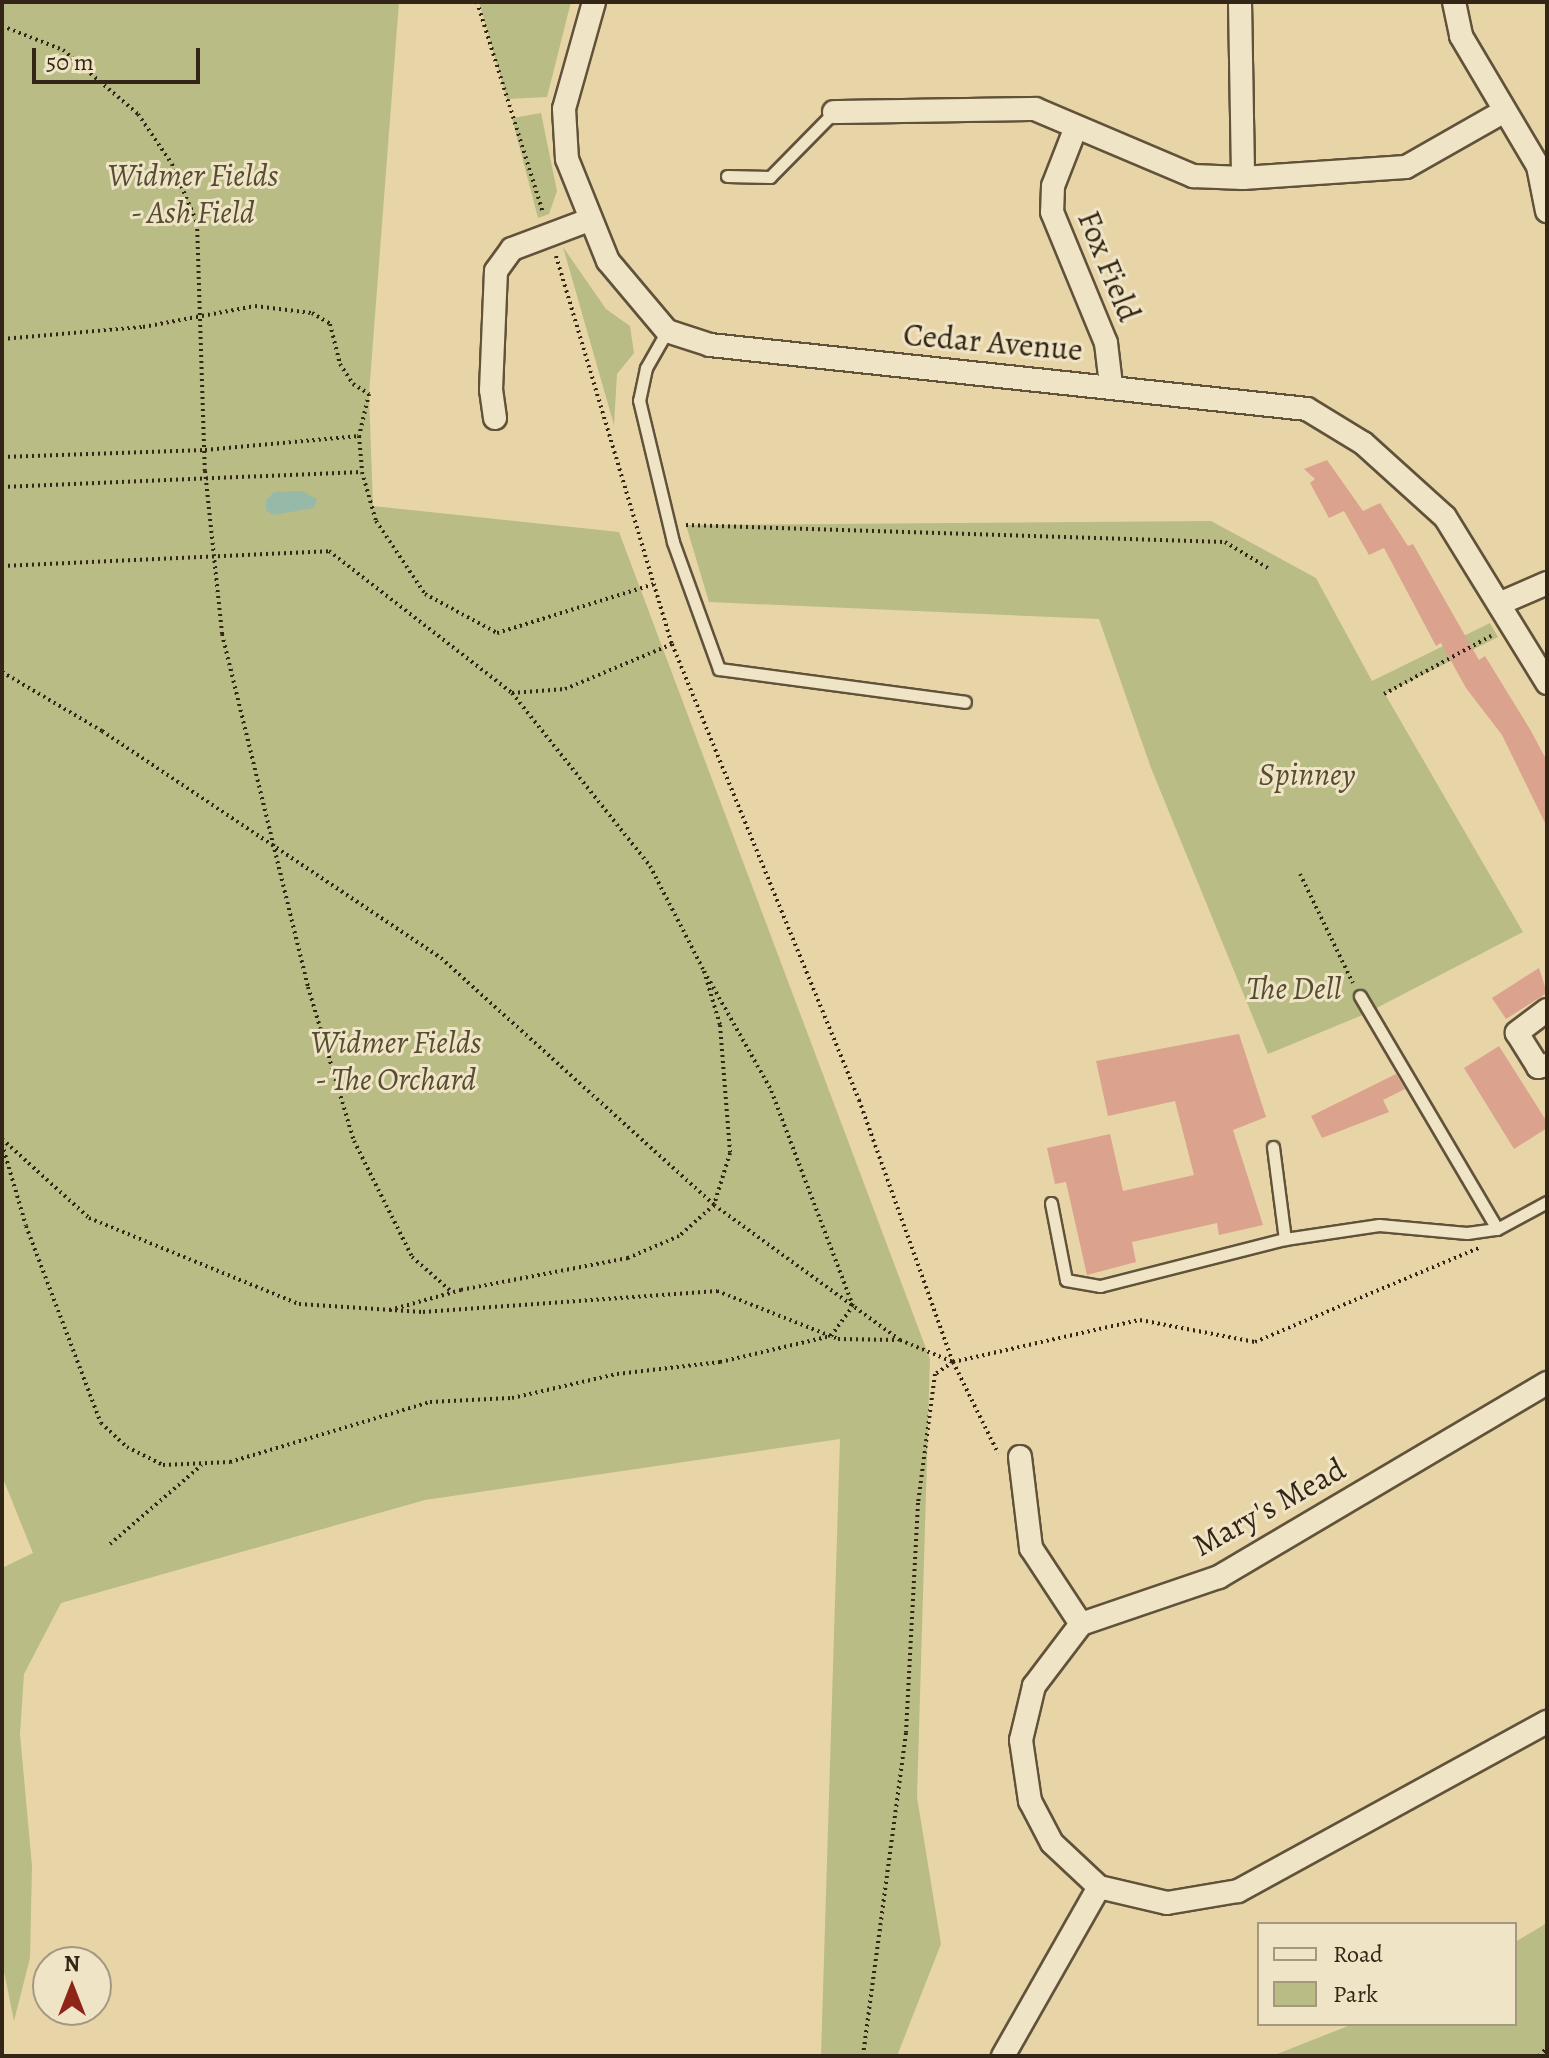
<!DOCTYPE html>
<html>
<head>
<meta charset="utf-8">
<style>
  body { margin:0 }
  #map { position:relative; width:1549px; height:2058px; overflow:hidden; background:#e7d5a8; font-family:Alegreya,serif }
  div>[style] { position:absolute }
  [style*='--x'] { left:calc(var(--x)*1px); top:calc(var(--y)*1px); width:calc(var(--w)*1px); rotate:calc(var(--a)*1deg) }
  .green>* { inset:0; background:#b9bc85 }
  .water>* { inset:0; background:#97b9a8 }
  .building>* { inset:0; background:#dba28d }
  .path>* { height:4px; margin-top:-2px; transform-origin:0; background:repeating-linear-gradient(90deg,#342616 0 2px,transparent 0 6px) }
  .roads { filter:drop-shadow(2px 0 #61523a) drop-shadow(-2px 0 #61523a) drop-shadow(0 2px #61523a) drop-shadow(0 -2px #61523a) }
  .lane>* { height:11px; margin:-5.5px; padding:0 5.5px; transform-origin:5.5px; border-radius:5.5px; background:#efe4c6 }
  .street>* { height:22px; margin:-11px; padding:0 11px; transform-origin:11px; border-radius:11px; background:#efe4c6 }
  span { translate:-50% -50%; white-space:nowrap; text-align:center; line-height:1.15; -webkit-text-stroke:6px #efe4c6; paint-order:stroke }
  .park-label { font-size:32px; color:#554c32; font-style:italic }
  .street-label { font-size:32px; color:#342616 }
  .frame { position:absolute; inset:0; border:4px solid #342616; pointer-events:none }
  .legend { position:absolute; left:1257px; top:1922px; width:260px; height:104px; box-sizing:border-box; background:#efe4c6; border:2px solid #a49880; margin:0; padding:10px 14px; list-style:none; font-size:24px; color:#342616 }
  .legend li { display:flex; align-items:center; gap:16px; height:40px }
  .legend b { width:40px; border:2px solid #a49880 }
  .north { position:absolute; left:32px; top:1946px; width:80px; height:80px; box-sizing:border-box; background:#efe4c6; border:2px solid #a49880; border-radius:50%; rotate:0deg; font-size:22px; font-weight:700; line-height:32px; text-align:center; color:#342616 }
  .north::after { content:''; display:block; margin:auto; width:28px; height:36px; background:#8f2418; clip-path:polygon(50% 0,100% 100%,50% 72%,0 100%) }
  .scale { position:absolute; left:32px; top:48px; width:168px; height:36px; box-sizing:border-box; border:4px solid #342616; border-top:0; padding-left:10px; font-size:24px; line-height:28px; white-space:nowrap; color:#342616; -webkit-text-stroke:6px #efe4c6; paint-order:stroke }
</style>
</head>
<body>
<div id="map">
  <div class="green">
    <div style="clip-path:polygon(2px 2px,399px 2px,369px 394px,373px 506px,619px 532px,930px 1359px,917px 1797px,941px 1944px,897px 2056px,821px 2056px,840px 1439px,425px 1500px,61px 1603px,24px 1674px,20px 1734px,32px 1866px,30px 1958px,14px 2021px,2px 1962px,2px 1568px,33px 1553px,2px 1476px)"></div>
    <div style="clip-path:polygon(479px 2px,571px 2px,547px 97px,507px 99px)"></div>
    <div style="clip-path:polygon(541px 113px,557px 191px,549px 214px,538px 218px,512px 118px)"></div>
    <div style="clip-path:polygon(563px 247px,606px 309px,630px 326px,634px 353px,617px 374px,614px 425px)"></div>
    <div style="clip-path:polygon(1211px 521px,1316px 578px,1372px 681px,1490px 623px,1498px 637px,1385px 694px,1523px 932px,1365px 1014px,1268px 1054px,1151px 768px,1099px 619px,709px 602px,686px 525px)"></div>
    <div style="clip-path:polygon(1547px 1923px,1547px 2056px,1272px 2056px,1353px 2024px,1515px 2024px,1515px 1942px)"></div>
  </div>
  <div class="water">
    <div style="clip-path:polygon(301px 491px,317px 499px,314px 508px,273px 515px,266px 510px,266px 500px,274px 492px)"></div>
  </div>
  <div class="building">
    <div style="clip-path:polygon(1327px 460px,1363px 511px,1380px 503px,1408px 546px,1413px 544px,1479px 660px,1485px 656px,1531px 731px,1547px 761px,1547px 827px,1502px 735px,1466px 688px,1441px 643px,1436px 646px,1384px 548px,1369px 555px,1344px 511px,1329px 518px,1310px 483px,1315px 479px,1304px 469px)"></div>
    <div style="clip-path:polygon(1539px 968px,1547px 993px,1506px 1019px,1492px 998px)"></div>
    <div style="clip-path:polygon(1239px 1034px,1266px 1117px,1233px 1130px,1263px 1225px,1219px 1235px,1217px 1223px,1132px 1242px,1136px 1262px,1087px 1275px,1066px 1182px,1055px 1184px,1047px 1148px,1110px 1134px,1123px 1191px,1194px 1175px,1175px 1101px,1108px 1116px,1096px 1061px)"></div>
    <div style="clip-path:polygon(1499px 1046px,1547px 1122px,1547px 1128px,1514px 1149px,1464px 1068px)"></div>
    <div style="clip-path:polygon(1396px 1074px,1405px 1089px,1383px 1100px,1389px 1112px,1322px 1138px,1311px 1116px)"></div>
  </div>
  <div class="path">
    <div style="--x:477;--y:2;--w:221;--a:72.6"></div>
    <div style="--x:2;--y:26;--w:66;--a:21.5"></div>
    <div style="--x:63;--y:50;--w:99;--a:40.5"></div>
    <div style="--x:138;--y:114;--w:60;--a:55.8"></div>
    <div style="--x:172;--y:164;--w:64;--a:67"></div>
    <div style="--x:197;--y:223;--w:248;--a:88.2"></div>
    <div style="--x:205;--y:471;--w:164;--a:84"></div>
    <div style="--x:222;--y:634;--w:363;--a:76.3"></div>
    <div style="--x:308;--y:987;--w:161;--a:73.4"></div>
    <div style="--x:354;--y:1141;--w:130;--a:63.4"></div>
    <div style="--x:412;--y:1257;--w:53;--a:41.2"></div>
    <div style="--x:556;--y:256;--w:405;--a:73.4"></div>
    <div style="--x:672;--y:644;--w:493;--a:67.7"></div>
    <div style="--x:859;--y:1100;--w:278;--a:70.3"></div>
    <div style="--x:953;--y:1362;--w:22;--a:146"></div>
    <div style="--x:935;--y:1374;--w:130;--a:97.5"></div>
    <div style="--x:918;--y:1503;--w:230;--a:93"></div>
    <div style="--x:906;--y:1733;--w:326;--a:97.6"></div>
    <div style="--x:2;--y:339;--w:142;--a:-4.9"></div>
    <div style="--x:143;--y:327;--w:114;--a:-10.6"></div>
    <div style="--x:255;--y:306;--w:57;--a:7"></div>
    <div style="--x:312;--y:313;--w:21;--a:31"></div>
    <div style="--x:330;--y:324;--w:41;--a:76"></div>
    <div style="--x:340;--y:364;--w:24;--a:57"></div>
    <div style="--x:353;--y:384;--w:19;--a:32"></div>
    <div style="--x:369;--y:394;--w:43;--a:103.4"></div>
    <div style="--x:2;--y:457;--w:203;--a:-2"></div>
    <div style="--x:205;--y:450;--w:155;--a:-5.2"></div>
    <div style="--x:359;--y:436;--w:36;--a:85"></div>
    <div style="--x:2;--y:487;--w:360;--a:-2.4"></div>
    <div style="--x:362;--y:472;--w:51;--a:74.1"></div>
    <div style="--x:376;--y:521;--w:88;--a:56.1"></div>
    <div style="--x:425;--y:594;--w:82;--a:28.4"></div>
    <div style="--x:497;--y:633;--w:164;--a:-17.3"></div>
    <div style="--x:686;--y:525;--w:539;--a:1.81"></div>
    <div style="--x:1225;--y:542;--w:50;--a:31.2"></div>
    <div style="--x:2;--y:566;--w:327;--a:-2.6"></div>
    <div style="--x:329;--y:551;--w:232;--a:37.8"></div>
    <div style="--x:512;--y:693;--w:53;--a:-4.3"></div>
    <div style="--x:565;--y:689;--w:116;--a:-22.8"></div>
    <div style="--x:2;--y:672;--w:116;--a:30.5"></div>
    <div style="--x:102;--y:731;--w:408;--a:33.8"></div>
    <div style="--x:441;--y:958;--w:368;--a:42.1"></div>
    <div style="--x:714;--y:1205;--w:47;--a:138.5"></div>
    <div style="--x:679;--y:1236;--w:56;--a:156.7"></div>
    <div style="--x:628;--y:1258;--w:170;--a:169.2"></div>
    <div style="--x:461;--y:1290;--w:74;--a:164.3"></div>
    <div style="--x:512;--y:693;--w:221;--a:51.4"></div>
    <div style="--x:650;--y:866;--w:118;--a:62.8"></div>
    <div style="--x:704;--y:971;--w:56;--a:73.5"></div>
    <div style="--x:720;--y:1025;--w:128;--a:85.5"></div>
    <div style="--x:730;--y:1153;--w:54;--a:107.1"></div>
    <div style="--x:714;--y:1205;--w:230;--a:36"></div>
    <div style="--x:900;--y:1340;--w:57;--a:22.5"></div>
    <div style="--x:953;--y:1362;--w:192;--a:-12.7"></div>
    <div style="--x:1140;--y:1320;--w:117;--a:10.8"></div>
    <div style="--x:1255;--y:1342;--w:243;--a:-22.8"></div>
    <div style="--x:1384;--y:694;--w:122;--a:-28.5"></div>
    <div style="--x:1300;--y:874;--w:121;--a:64.1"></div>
    <div style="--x:2;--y:1139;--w:118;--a:42.2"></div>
    <div style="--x:89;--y:1218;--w:227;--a:22.3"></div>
    <div style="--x:299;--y:1304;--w:124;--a:3.7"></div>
    <div style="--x:423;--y:1312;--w:295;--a:-4.1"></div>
    <div style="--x:717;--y:1291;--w:130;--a:21.6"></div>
    <div style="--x:838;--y:1339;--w:60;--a:1"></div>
    <div style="--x:2;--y:1144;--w:85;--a:73.7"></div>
    <div style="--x:26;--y:1226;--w:211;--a:69.2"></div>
    <div style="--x:101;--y:1423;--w:35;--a:43"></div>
    <div style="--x:127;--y:1447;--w:40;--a:26.6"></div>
    <div style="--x:163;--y:1465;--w:67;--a:-2.6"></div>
    <div style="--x:230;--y:1462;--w:209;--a:-16.7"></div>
    <div style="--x:430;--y:1402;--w:82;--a:-2.8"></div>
    <div style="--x:512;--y:1398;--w:108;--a:-12.9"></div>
    <div style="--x:617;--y:1374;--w:104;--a:-6.6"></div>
    <div style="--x:720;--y:1362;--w:114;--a:-13.2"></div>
    <div style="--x:831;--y:1336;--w:37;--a:-54"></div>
    <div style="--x:853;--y:1306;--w:233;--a:-110.8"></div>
    <div style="--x:770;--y:1088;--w:134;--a:-119.4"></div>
    <div style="--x:953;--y:1362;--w:102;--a:63.7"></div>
    <div style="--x:110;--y:1544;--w:121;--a:-40.7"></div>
    <div style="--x:1539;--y:2056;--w:11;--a:-45"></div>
  </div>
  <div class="roads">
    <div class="lane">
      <div style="--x:727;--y:176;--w:43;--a:1.3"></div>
      <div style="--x:770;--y:177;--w:91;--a:-45.4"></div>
      <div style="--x:667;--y:331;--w:43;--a:119.6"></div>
      <div style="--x:646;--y:368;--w:33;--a:102"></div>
      <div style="--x:639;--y:400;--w:146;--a:76.5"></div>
      <div style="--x:673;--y:542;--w:135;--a:70.1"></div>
      <div style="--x:719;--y:669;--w:248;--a:7.6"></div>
      <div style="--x:1360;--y:996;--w:270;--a:59.5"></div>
      <div style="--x:1273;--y:1147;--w:93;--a:82.6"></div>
      <div style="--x:1051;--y:1203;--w:78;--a:79"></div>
      <div style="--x:1066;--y:1280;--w:35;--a:10"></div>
      <div style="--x:1100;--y:1286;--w:191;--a:-14.3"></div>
      <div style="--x:1285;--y:1239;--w:95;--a:-8.5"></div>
      <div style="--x:1379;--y:1225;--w:88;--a:5.2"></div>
      <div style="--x:1467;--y:1233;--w:30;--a:-8"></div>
      <div style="--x:1497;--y:1229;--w:57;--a:-28.4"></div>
    </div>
    <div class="street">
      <div style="--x:594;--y:2;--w:111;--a:105.7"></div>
      <div style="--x:564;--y:109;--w:50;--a:86.6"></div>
      <div style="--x:567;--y:159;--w:110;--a:68.1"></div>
      <div style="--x:608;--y:261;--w:92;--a:49.9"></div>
      <div style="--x:667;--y:331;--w:45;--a:18"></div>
      <div style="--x:710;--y:345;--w:600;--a:6.12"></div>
      <div style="--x:1307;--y:409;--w:66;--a:31.3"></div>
      <div style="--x:1363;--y:443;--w:110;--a:42.1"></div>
      <div style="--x:1445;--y:517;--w:195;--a:58.4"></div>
      <div style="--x:1240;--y:2;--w:176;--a:89"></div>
      <div style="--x:1454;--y:2;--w:35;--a:78"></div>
      <div style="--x:1461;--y:36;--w:151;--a:59.4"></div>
      <div style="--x:1538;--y:166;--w:46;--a:78.7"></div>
      <div style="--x:834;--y:112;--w:201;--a:-0.9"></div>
      <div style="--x:1035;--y:109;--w:172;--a:23"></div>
      <div style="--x:1193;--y:176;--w:50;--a:2.3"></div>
      <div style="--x:1243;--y:178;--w:163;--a:-3.9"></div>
      <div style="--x:1406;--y:167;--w:112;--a:-29.6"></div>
      <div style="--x:1076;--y:127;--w:63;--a:111.3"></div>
      <div style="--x:1053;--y:186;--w:26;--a:92"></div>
      <div style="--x:1052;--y:212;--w:142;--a:67.6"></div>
      <div style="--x:1106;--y:343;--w:42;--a:83.2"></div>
      <div style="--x:495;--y:418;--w:28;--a:-98"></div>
      <div style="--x:491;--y:390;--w:119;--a:-87.6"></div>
      <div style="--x:496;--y:271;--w:27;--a:-54"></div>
      <div style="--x:512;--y:249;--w:82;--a:-20.6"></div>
      <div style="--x:1501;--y:603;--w:50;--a:-23.5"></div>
      <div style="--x:1547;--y:1010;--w:38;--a:143"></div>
      <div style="--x:1517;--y:1033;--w:40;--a:58"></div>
      <div style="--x:1538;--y:1067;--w:9;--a:-13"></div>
      <div style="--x:1547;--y:1383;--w:381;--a:149.4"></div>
      <div style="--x:1219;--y:1577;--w:146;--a:161.2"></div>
      <div style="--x:1081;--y:1624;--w:78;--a:127.2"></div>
      <div style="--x:1034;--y:1686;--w:56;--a:103.5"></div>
      <div style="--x:1021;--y:1740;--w:62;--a:81.6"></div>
      <div style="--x:1030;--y:1801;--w:47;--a:62.4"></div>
      <div style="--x:1052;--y:1843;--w:64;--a:43.1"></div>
      <div style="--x:1099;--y:1887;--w:70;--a:13.2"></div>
      <div style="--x:1167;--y:1903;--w:72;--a:-9.6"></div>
      <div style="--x:1238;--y:1891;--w:352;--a:-28.7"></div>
      <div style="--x:1020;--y:1457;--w:92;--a:83.1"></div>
      <div style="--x:1031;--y:1548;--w:91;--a:56.7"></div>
      <div style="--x:1003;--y:2056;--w:194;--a:-60.4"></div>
    </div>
  </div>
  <div class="park-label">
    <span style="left:193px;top:194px">Widmer Fields<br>- Ash Field</span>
    <span style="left:1307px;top:774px">Spinney</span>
    <span style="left:1294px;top:988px">The Dell</span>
    <span style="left:396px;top:1061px">Widmer Fields<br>- The Orchard</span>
  </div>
  <div class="street-label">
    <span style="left:1109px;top:266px;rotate:68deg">Fox Field</span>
    <span style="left:993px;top:342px;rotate:5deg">Cedar Avenue</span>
    <span style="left:1269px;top:1507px;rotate:-29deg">Mary's Mead</span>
  </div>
  <div class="frame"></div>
  <ul class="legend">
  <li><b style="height:10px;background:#efe4c6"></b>Road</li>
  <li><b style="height:22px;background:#b9bc85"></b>Park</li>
  </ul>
  <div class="north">N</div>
  <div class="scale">50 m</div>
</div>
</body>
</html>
